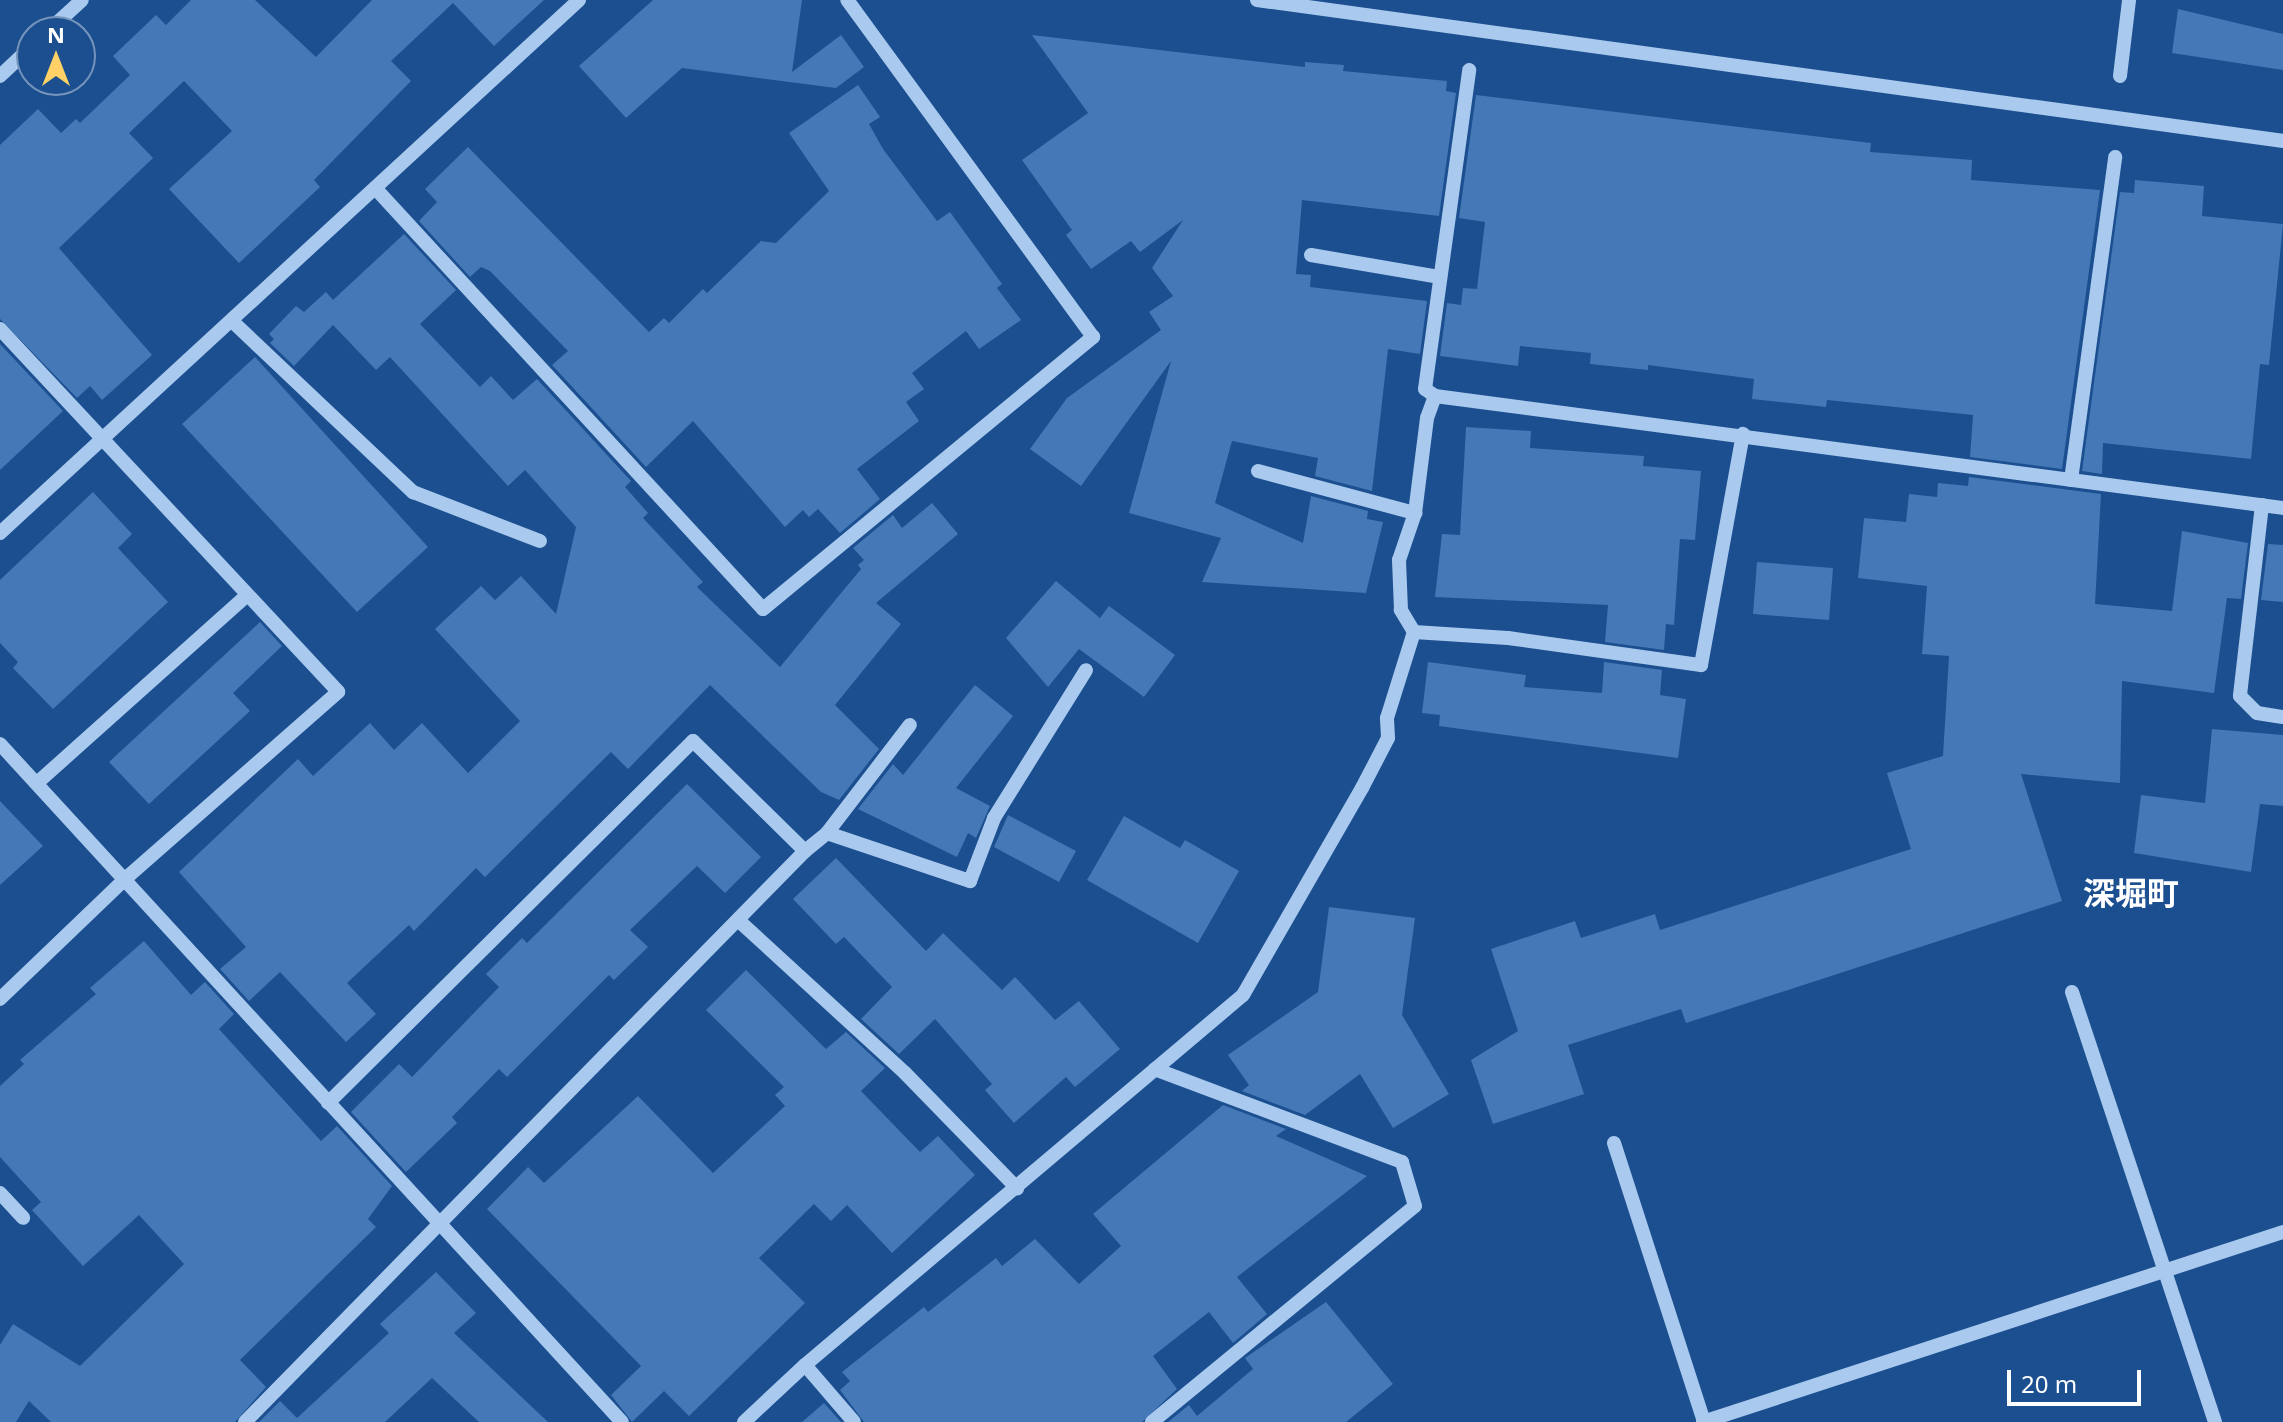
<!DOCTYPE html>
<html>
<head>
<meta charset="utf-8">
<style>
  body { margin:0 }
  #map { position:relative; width:2283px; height:1422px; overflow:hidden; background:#1b4f8f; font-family:"Noto Sans","Noto Sans JP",sans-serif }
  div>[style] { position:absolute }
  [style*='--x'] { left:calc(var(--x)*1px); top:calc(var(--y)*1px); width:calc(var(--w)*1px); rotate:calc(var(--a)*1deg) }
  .building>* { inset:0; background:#4478b7 }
  .minor>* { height:14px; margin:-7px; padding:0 7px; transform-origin:7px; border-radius:7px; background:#a9c9ee }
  span { translate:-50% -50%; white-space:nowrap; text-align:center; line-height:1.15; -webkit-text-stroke:8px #1b4f8f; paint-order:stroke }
  .quarter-label { font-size:32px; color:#fff; font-weight:700 }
  .north { position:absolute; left:16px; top:16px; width:80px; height:80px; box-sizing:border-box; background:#1b4f8f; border:2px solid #7695bc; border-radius:50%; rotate:0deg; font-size:22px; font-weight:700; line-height:32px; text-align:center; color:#fff }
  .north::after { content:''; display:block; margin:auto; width:28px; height:36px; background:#ffd166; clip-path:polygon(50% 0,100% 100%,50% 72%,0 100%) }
  .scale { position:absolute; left:2007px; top:1370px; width:134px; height:36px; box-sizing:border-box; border:4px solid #fff; border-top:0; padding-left:10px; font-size:24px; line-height:28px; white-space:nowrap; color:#fff; -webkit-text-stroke:6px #1b4f8f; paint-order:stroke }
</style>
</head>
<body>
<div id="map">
  <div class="building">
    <div style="clip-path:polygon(191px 0,255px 0,316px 57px,372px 0,544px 0,494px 46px,453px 3px,391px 61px,411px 81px,314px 180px,320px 187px,239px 263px,169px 189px,232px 131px,184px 81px,129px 133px,153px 158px,59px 248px,152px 355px,102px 400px,90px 386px,77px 398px,0 319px,0 145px,38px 109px,61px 133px,76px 119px,80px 123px,130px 75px,113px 56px,156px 15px,166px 25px)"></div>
    <div style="clip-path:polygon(653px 0,802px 0,792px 72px,841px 35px,864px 67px,836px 88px,682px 68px,626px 118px,579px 66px)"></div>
    <div style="clip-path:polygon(2178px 9px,2283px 34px,2283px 70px,2172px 53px)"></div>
    <div style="clip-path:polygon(1032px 35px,1305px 67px,1305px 62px,1344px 65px,1343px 71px,1447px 81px,1446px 91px,1456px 93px,1439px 216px,1302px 200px,1296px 274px,1311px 275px,1310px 287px,1427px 301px,1420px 354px,1388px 349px,1372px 491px,1315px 476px,1318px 458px,1232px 441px,1215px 503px,1303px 543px,1311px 496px,1368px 511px,1367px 519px,1383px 522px,1366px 593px,1202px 582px,1221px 538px,1129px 513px,1171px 361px,1081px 486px,1030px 449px,1067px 398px,1161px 330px,1149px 312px,1173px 296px,1152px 268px,1183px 220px,1140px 252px,1131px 241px,1091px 269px,1066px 235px,1072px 230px,1022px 160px,1088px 113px)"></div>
    <div style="clip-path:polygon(858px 85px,880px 117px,869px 124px,883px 149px,937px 221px,950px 212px,1002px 284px,997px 288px,1021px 320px,979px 349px,966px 331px,912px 373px,924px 389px,906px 402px,919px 421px,857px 469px,880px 499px,840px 533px,818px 509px,809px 517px,803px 510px,785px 527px,693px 421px,646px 467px,552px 365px,568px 351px,490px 271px,481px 267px,470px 277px,419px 221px,437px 202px,425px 189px,468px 147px,649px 332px,664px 318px,669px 323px,703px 289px,707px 293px,761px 241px,776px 243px,829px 191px,789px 133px)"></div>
    <div style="clip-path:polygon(1476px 95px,1871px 143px,1870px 152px,1972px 160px,1971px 180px,2100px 190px,2062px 469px,1970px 457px,1973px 415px,1827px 400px,1826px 407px,1752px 399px,1754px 379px,1648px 365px,1648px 370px,1590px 364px,1591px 353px,1520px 346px,1518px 366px,1440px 356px,1447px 303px,1461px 305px,1463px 288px,1477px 289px,1485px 222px,1459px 218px)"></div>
    <div style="clip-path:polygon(2135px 180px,2204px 186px,2202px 216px,2283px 224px,2269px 365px,2260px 364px,2251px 459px,2103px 443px,2102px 474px,2082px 471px,2120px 192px,2134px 193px)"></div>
    <div style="clip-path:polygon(404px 234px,456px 290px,420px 324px,480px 387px,491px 376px,513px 400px,537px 379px,631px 481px,625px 487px,648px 513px,643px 518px,703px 582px,697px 587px,780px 667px,861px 569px,858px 565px,864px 560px,853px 548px,893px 515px,902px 528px,932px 503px,958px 534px,876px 603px,901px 624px,835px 705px,879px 749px,839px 800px,821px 792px,710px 685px,628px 769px,611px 752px,485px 877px,476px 868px,414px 931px,409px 925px,347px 983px,376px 1014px,346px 1042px,280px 972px,249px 1001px,220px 969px,246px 947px,179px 872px,298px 759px,313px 776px,370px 723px,394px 750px,422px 723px,468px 773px,520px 721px,435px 629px,481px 586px,495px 600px,521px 576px,556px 614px,576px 527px,525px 470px,508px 486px,390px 357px,376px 370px,333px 325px,294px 366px,270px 343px,274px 339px,269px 334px,296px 306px,304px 312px,326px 292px,333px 300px)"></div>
    <div style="clip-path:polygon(0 344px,63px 411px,0 470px)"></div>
    <div style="clip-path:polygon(255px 357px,428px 547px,357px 612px,182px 424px)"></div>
    <div style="clip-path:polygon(1466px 427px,1531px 431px,1530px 448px,1644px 456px,1643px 466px,1701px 471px,1695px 540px,1680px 539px,1674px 625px,1666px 624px,1664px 650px,1605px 642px,1608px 605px,1435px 597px,1442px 534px,1460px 535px)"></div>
    <div style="clip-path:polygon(1969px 477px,2101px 494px,2095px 604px,2172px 611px,2182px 531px,2248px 543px,2241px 599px,2227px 598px,2214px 693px,2122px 681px,2120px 783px,2021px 774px,2062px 901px,1686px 1023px,1681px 1009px,1568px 1045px,1584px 1094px,1493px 1124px,1471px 1060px,1518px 1031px,1491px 949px,1575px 921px,1581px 938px,1655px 914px,1660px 930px,1911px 849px,1887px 773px,1943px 756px,1949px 656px,1922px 654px,1927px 586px,1858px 578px,1864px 518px,1906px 522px,1909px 494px,1937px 497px,1938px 483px,1968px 486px)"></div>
    <div style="clip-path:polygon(93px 492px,132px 534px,118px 548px,168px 602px,53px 709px,13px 668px,18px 662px,0 643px,0 580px)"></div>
    <div style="clip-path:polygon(2268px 544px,2283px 545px,2283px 602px,2261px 600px)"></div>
    <div style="clip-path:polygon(1757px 562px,1833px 568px,1829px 620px,1753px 614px)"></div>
    <div style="clip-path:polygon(1056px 581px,1100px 618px,1109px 606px,1175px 655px,1144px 697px,1079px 649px,1048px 687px,1006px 638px)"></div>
    <div style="clip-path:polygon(260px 622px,282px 646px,233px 693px,250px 711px,149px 804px,109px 762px)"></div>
    <div style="clip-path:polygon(1428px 662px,1526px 675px,1524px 687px,1602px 693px,1604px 662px,1662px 670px,1660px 695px,1686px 699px,1678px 758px,1439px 726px,1440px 715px,1422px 713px)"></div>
    <div style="clip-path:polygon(975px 685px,1013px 716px,956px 788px,990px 806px,976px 838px,968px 833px,957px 857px,858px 809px,893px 764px,903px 775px)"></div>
    <div style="clip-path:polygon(2212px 729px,2283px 735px,2283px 806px,2260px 804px,2251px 872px,2134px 853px,2141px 795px,2205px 803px)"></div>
    <div style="clip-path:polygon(687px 784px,761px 857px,725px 893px,697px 866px,630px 930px,648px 947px,614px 980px,609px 975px,507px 1077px,499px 1069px,452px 1117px,457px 1123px,406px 1172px,351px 1112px,399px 1064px,412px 1077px,499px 987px,486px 974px,522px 938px,527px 943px)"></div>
    <div style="clip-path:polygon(0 801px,43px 846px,0 885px)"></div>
    <div style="clip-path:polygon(1008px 815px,1076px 851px,1059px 882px,994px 847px)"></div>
    <div style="clip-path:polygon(1124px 816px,1180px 848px,1185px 840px,1239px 871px,1198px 943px,1087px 880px)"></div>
    <div style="clip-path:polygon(836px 858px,926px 951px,943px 933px,1002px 990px,1015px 977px,1055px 1020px,1079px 1001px,1120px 1049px,1075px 1087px,1066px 1077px,1014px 1123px,985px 1090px,992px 1084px,935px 1019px,899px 1054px,861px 1019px,892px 987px,844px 937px,836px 944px,793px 899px)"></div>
    <div style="clip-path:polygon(1329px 907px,1415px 918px,1402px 1015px,1449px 1094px,1393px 1128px,1360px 1074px,1305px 1115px,1242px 1091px,1249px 1085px,1228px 1055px,1318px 992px)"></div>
    <div style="clip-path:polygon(144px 941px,191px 995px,205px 982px,234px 1014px,219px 1029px,321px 1141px,337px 1126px,392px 1186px,368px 1219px,376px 1227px,240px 1360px,266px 1387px,235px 1422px,51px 1422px,29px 1401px,16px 1422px,0 1422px,0 1345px,13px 1324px,80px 1366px,184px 1264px,139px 1215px,83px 1266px,32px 1210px,41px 1202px,0 1157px,0 1086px,24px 1064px,20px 1060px,96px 994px,90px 988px)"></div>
    <div style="clip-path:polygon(746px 970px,826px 1049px,846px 1032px,885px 1068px,861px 1091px,920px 1152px,938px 1136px,975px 1175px,892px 1253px,847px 1205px,831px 1221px,814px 1204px,759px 1258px,805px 1303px,689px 1416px,664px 1391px,632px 1422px,611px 1395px,641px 1366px,487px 1209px,528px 1167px,544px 1183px,638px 1096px,713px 1173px,785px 1106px,775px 1095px,784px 1087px,706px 1010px)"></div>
    <div style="clip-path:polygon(1223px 1105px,1286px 1129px,1276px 1136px,1367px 1176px,1237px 1277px,1267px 1314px,1233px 1343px,1209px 1312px,1153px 1356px,1177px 1389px,1142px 1422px,864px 1422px,840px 1390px,850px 1381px,842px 1372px,924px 1307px,928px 1312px,996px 1258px,1002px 1266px,1035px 1239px,1079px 1284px,1121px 1246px,1093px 1214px)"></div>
    <div style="clip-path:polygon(436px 1272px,476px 1313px,454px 1333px,548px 1422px,479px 1422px,432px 1378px,385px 1422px,259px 1422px,280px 1401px,297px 1418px,389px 1333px,380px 1324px)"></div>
    <div style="clip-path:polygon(1326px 1302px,1393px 1384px,1346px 1422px,1168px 1422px,1189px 1405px,1197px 1416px,1253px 1369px,1245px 1358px)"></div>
    <div style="clip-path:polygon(824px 1403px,841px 1422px,802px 1422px)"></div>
  </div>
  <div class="minor">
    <div style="--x:1257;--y:0;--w:1036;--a:7.82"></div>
    <div style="--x:47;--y:32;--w:47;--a:-42.4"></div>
    <div style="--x:0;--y:76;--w:44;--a:-43.2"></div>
    <div style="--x:2120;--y:76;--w:77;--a:-83.2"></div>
    <div style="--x:376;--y:189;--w:571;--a:47.34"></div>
    <div style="--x:763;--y:609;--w:428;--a:-39.5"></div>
    <div style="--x:1093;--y:337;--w:417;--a:-126.1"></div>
    <div style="--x:1311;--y:255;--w:131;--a:9.7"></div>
    <div style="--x:233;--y:322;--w:248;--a:43.4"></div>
    <div style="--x:413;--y:492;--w:136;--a:21.1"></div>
    <div style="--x:0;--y:329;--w:496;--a:47"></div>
    <div style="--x:338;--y:692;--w:285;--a:138.7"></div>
    <div style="--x:124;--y:880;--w:172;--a:136.2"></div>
    <div style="--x:1435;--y:396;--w:855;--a:7.52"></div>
    <div style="--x:1258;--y:471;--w:163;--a:15"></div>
    <div style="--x:2071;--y:480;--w:326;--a:-82.2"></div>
    <div style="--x:2262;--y:505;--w:192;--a:96.6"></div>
    <div style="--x:2240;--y:696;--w:24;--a:45"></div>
    <div style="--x:2257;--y:713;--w:26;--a:9"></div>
    <div style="--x:0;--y:533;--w:787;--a:-42.63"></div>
    <div style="--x:1414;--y:632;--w:94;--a:3.7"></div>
    <div style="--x:1508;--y:638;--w:195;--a:8"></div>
    <div style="--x:1701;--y:665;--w:235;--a:-79.7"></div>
    <div style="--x:0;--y:744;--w:920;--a:47.47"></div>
    <div style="--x:37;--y:783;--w:282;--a:-41.8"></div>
    <div style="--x:827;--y:833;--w:151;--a:18.6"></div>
    <div style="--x:970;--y:881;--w:67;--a:-69.1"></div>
    <div style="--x:994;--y:818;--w:174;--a:-58.1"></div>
    <div style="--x:805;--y:851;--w:28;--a:-39"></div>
    <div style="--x:827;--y:833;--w:136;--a:-52.5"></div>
    <div style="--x:738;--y:920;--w:226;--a:42.5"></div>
    <div style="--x:905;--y:1073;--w:161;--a:45.8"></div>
    <div style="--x:2072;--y:992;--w:453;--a:71.6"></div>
    <div style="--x:1614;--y:1143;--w:293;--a:72.1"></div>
    <div style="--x:0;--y:1193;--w:34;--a:47"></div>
    <div style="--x:805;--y:1365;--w:75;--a:49.3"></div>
    <div style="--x:245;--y:1422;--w:800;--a:-45.56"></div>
    <div style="--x:805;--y:851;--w:157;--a:-135.5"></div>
    <div style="--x:693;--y:741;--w:514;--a:135.24"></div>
    <div style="--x:744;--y:1422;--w:83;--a:-43.1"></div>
    <div style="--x:805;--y:1365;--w:573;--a:-40.19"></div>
    <div style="--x:1243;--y:995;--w:239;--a:-60.1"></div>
    <div style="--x:1362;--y:788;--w:56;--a:-62.5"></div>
    <div style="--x:1388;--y:738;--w:20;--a:-93"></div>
    <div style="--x:1387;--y:718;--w:90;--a:-72.6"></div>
    <div style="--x:1414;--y:632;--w:26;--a:-121"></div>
    <div style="--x:1401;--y:610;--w:50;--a:-92.3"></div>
    <div style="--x:1399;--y:560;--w:50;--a:-71.2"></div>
    <div style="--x:1415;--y:513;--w:96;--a:-82.8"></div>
    <div style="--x:1427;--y:418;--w:23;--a:-70"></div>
    <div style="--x:1435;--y:396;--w:12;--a:-145"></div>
    <div style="--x:1425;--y:389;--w:322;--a:-82.1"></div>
    <div style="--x:1152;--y:1422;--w:340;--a:-39.4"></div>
    <div style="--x:1415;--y:1206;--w:46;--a:-106.5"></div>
    <div style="--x:1402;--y:1162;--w:264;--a:-159.4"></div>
    <div style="--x:1703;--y:1422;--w:610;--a:-18.14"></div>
  </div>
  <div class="quarter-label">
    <span style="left:2131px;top:893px">深堀町</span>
  </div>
  <div class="north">N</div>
  <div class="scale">20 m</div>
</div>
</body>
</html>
